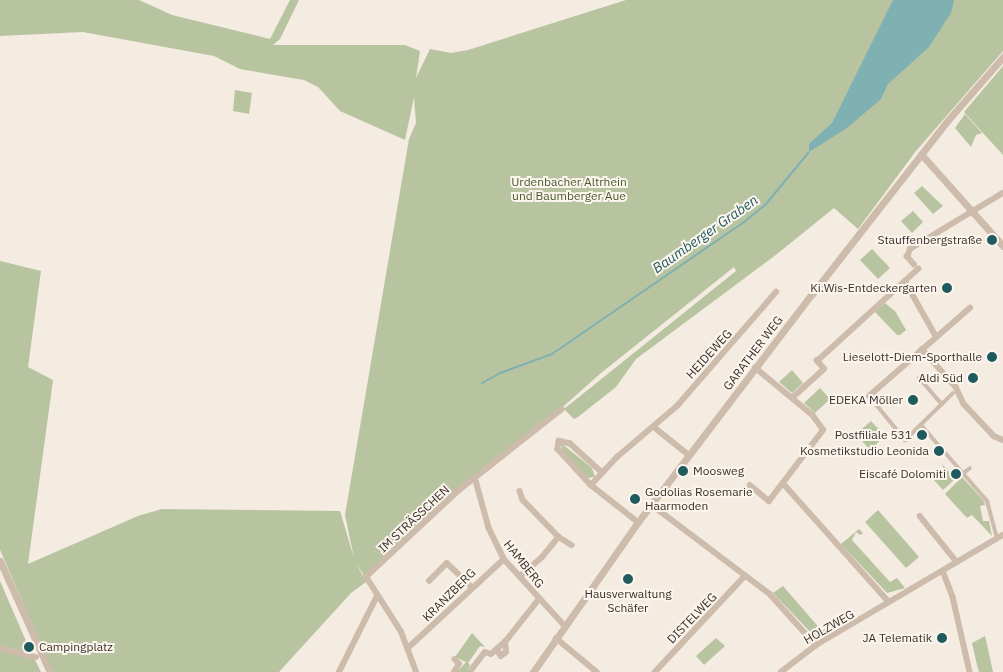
<!DOCTYPE html>
<html>
<head>
<meta charset="utf-8">
<style>
  body { margin:0 }
  #map { position:relative; width:1003px; height:672px; overflow:hidden; background:#f4ebe1; font-family:"IBM Plex Sans",sans-serif }
  div>[style] { position:absolute }
  [style*='--x'] { left:calc(var(--x)*1px); top:calc(var(--y)*1px); width:calc(var(--w)*1px); rotate:calc(var(--a)*1deg) }
  .green>* { inset:0; background:#b8c4a0 }
  .water>* { inset:0; background:#7fb0b2 }
  .stream>* { height:2px; margin:-1px; padding:0 1px; transform-origin:1px; border-radius:1px; background:#7fb0b2 }
  .pedestrian>* { height:4px; margin:-2px; padding:0 2px; transform-origin:2px; border-radius:2px; background:#cdbbac }
  .minor>* { height:5.5px; margin:-2.75px; padding:0 2.75px; transform-origin:2.75px; border-radius:2.75px; background:#cdbbac }
  .tertiary>* { height:7px; margin:-3.5px; padding:0 3.5px; transform-origin:3.5px; border-radius:3.5px; background:#cdbbac }
  .dots>* { width:14px; height:14px; translate:-50% -50%; box-sizing:border-box; border:2px solid #fbf5ee; border-radius:50% }
  span { translate:-50% -50%; white-space:nowrap; text-align:center; line-height:1.15; -webkit-text-stroke:4px #fbf5ee; paint-order:stroke }
  .park-label { font-size:12px; color:#4a5a2e }
  .poi-label { font-size:12px; color:#3b302b }
  .right { translate:-100% -50%; text-align:right }
  .left { translate:0 -50%; text-align:left }
  .street-label { font-size:12px; color:#3b302b }
  .water-label { font-size:14px; color:#1f5a5e; font-style:italic }
</style>
</head>
<body>
<div id="map">
  <div class="green">
    <div style="clip-path:polygon(0 0,139px 0,172px 15px,270px 39px,290px 0,299px 0,280px 39px,273px 45px,405px 45px,420px 51px,416px 78px,430px 49px,451px 53px,468px 50px,626px 0,1003px 0,1003px 51px,916px 151px,858px 229px,834px 208px,777px 254px,636px 359px,616px 387px,578px 417px,574px 419px,564px 409px,736px 271px,734px 267px,601px 373px,539px 428px,479px 475px,475px 474px,364px 576px,356px 563px,366px 582px,351px 593px,279px 672px,55px 672px,52px 670px,0 550px,0 261px,41px 271px,28px 367px,53px 380px,28px 564px,138px 516px,162px 509px,340px 511px,354px 558px,345px 515px,409px 139px,416px 123px,414px 97px,405px 140px,340px 111px,318px 87px,304px 80px,240px 69px,214px 56px,83px 32px,0 36px)"></div>
    <div style="clip-path:polygon(1003px 66px,1003px 155px,964px 112px)"></div>
    <div style="clip-path:polygon(235px 90px,252px 93px,249px 114px,233px 111px)"></div>
    <div style="clip-path:polygon(965px 114px,982px 133px,976px 135px,971px 147px,955px 128px)"></div>
    <div style="clip-path:polygon(922px 186px,943px 206px,933px 214px,914px 193px)"></div>
    <div style="clip-path:polygon(913px 211px,923px 222px,912px 233px,901px 221px)"></div>
    <div style="clip-path:polygon(872px 249px,890px 268px,878px 279px,860px 260px)"></div>
    <div style="clip-path:polygon(885px 303px,895px 311px,906px 330px,900px 335px,897px 335px,875px 312px)"></div>
    <div style="clip-path:polygon(792px 370px,803px 383px,792px 393px,779px 382px)"></div>
    <div style="clip-path:polygon(820px 388px,830px 399px,815px 413px,804px 403px)"></div>
    <div style="clip-path:polygon(871px 421px,885px 436px,870px 450px,856px 434px)"></div>
    <div style="clip-path:polygon(561px 443px,592px 468px,595px 477px,587px 478px,562px 451px)"></div>
    <div style="clip-path:polygon(942px 464px,955px 479px,943px 490px,934px 480px,944px 469px)"></div>
    <div style="clip-path:polygon(962px 477px,984px 501px,985px 505px,980px 506px,983px 521px,989px 521px,992px 536px,972px 515px,967px 518px,945px 494px)"></div>
    <div style="clip-path:polygon(878px 510px,919px 557px,906px 568px,865px 522px)"></div>
    <div style="clip-path:polygon(859px 529px,863px 533px,860px 535px,856px 532px,852px 540px,890px 582px,897px 578px,905px 588px,887px 593px,841px 544px)"></div>
    <div style="clip-path:polygon(0 581px,29px 648px,41px 672px,0 672px)"></div>
    <div style="clip-path:polygon(783px 586px,822px 631px,829px 626px,833px 630px,823px 637px,815px 637px,773px 593px)"></div>
    <div style="clip-path:polygon(472px 633px,485px 647px,480px 646px,468px 663px,470px 665px,468px 669px,473px 672px,457px 672px,466px 662px,455px 657px)"></div>
    <div style="clip-path:polygon(985px 636px,988px 649px,993px 672px,979px 672px,977px 665px,972px 643px)"></div>
    <div style="clip-path:polygon(716px 638px,725px 646px,704px 665px,696px 656px)"></div>
  </div>
  <div class="water">
    <div style="clip-path:polygon(893px 0,954px 0,951px 13px,929px 47px,888px 84px,881px 99px,847px 128px,809px 152px,809px 144px,832px 123px)"></div>
  </div>
  <div class="stream">
    <div style="--x:482;--y:383;--w:21;--a:-29"></div>
    <div style="--x:500;--y:373;--w:55;--a:-20.1"></div>
    <div style="--x:552;--y:354;--w:233;--a:-34.5"></div>
    <div style="--x:744;--y:222;--w:28;--a:-39"></div>
    <div style="--x:766;--y:204;--w:67;--a:-50.4"></div>
  </div>
  <div class="pedestrian">
    <div style="--x:919;--y:378;--w:35;--a:49"></div>
    <div style="--x:869;--y:396;--w:57;--a:50.7"></div>
    <div style="--x:905;--y:440;--w:67;--a:-44.4"></div>
    <div style="--x:921;--y:425;--w:101;--a:49"></div>
    <div style="--x:987;--y:501;--w:38;--a:75"></div>
    <div style="--x:961;--y:475;--w:11;--a:-38"></div>
  </div>
  <div class="minor">
    <div style="--x:914;--y:265;--w:11;--a:-131"></div>
    <div style="--x:907;--y:257;--w:9;--a:-69"></div>
    <div style="--x:910;--y:249;--w:109;--a:-31.1"></div>
    <div style="--x:905;--y:281;--w:63;--a:60.6"></div>
    <div style="--x:922;--y:349;--w:51;--a:48.2"></div>
    <div style="--x:956;--y:387;--w:19;--a:65"></div>
    <div style="--x:964;--y:404;--w:44;--a:46.8"></div>
    <div style="--x:994;--y:436;--w:10;--a:24"></div>
    <div style="--x:869;--y:396;--w:134;--a:-41.1"></div>
    <div style="--x:792;--y:398;--w:43;--a:-42.2"></div>
    <div style="--x:824;--y:369;--w:11;--a:-131"></div>
    <div style="--x:817;--y:361;--w:137;--a:-42.3"></div>
    <div style="--x:654;--y:427;--w:45;--a:38.7"></div>
    <div style="--x:602;--y:473;--w:43;--a:-137.8"></div>
    <div style="--x:570;--y:444;--w:11;--a:-165"></div>
    <div style="--x:559;--y:441;--w:8;--a:97"></div>
    <div style="--x:558;--y:449;--w:49;--a:47.5"></div>
    <div style="--x:591;--y:485;--w:60;--a:38.2"></div>
    <div style="--x:475;--y:477;--w:53;--a:74.6"></div>
    <div style="--x:489;--y:528;--w:34;--a:64"></div>
    <div style="--x:504;--y:559;--w:91;--a:47.7"></div>
    <div style="--x:783;--y:483;--w:159;--a:48.3"></div>
    <div style="--x:591;--y:485;--w:38;--a:-47"></div>
    <div style="--x:617;--y:457;--w:79;--a:-40.4"></div>
    <div style="--x:677;--y:406;--w:151;--a:-49"></div>
    <div style="--x:750;--y:485;--w:25;--a:40"></div>
    <div style="--x:769;--y:501;--w:89;--a:-52.7"></div>
    <div style="--x:823;--y:430;--w:17;--a:-126"></div>
    <div style="--x:813;--y:416;--w:75;--a:-140.4"></div>
    <div style="--x:520;--y:491;--w:9;--a:72"></div>
    <div style="--x:523;--y:500;--w:52;--a:45.8"></div>
    <div style="--x:559;--y:537;--w:26;--a:129"></div>
    <div style="--x:543;--y:557;--w:30;--a:139"></div>
    <div style="--x:652;--y:505;--w:148;--a:37"></div>
    <div style="--x:770;--y:594;--w:69;--a:48"></div>
    <div style="--x:920;--y:516;--w:59;--a:51.2"></div>
    <div style="--x:559;--y:537;--w:15;--a:32"></div>
    <div style="--x:943;--y:571;--w:28;--a:69"></div>
    <div style="--x:953;--y:597;--w:77;--a:77.2"></div>
    <div style="--x:429;--y:581;--w:25;--a:-45"></div>
    <div style="--x:447;--y:563;--w:33;--a:44"></div>
    <div style="--x:556;--y:638;--w:53;--a:39.7"></div>
    <div style="--x:409;--y:647;--w:129;--a:-42.8"></div>
    <div style="--x:0;--y:648;--w:37;--a:14"></div>
    <div style="--x:497;--y:649;--w:8;--a:60"></div>
    <div style="--x:501;--y:656;--w:6;--a:-39"></div>
    <div style="--x:506;--y:652;--w:10;--a:-96"></div>
    <div style="--x:472;--y:669;--w:21;--a:-53"></div>
    <div style="--x:485;--y:652;--w:6;--a:18"></div>
    <div style="--x:491;--y:654;--w:18;--a:-41"></div>
    <div style="--x:505;--y:642;--w:55;--a:-51.7"></div>
    <div style="--x:339;--y:672;--w:85;--a:-63.4"></div>
    <div style="--x:416;--y:672;--w:43;--a:-110.6"></div>
    <div style="--x:401;--y:632;--w:65;--a:-122.5"></div>
    <div style="--x:366;--y:577;--w:126;--a:-43.1"></div>
    <div style="--x:458;--y:491;--w:132;--a:-38.3"></div>
    <div style="--x:454;--y:672;--w:9;--a:-58"></div>
    <div style="--x:459;--y:664;--w:6;--a:-135"></div>
    <div style="--x:655;--y:672;--w:130;--a:-46.9"></div>
    <div style="--x:781;--y:672;--w:44;--a:-37.6"></div>
    <div style="--x:816;--y:645;--w:217;--a:-30.5"></div>
  </div>
  <div class="tertiary">
    <div style="--x:921;--y:154;--w:123;--a:48.3"></div>
    <div style="--x:0;--y:561;--w:122;--a:65.8"></div>
    <div style="--x:533;--y:672;--w:183;--a:-55"></div>
    <div style="--x:638;--y:522;--w:287;--a:-52.7"></div>
    <div style="--x:812;--y:294;--w:221;--a:-52"></div>
    <div style="--x:948;--y:120;--w:84;--a:-48.9"></div>
  </div>
  <div class="dots">
    <div style="left:992px;top:240px;background:#1f5a5e"></div>
    <div style="left:947px;top:288px;background:#1f5a5e"></div>
    <div style="left:992px;top:357px;background:#1f5a5e"></div>
    <div style="left:973px;top:378px;background:#1f5a5e"></div>
    <div style="left:913px;top:400px;background:#1f5a5e"></div>
    <div style="left:922px;top:435px;background:#1f5a5e"></div>
    <div style="left:939px;top:451px;background:#1f5a5e"></div>
    <div style="left:683px;top:471px;background:#1f5a5e"></div>
    <div style="left:956px;top:474px;background:#1f5a5e"></div>
    <div style="left:635px;top:499px;background:#1f5a5e"></div>
    <div style="left:628px;top:579px;background:#1f5a5e"></div>
    <div style="left:942px;top:638px;background:#1f5a5e"></div>
    <div style="left:29px;top:647px;background:#1f5a5e"></div>
  </div>
  <div class="park-label">
    <span style="left:569px;top:189px">Urdenbacher Altrhein<br>und Baumberger Aue</span>
  </div>
  <div class="poi-label">
    <span class="right" style="left:982px;top:240px">Stauffenbergstraße</span>
    <span class="right" style="left:937px;top:288px">Ki.Wis-Entdeckergarten</span>
    <span class="right" style="left:982px;top:357px">Lieselott-Diem-Sporthalle</span>
    <span class="right" style="left:963px;top:378px">Aldi Süd</span>
    <span class="right" style="left:903px;top:400px">EDEKA Möller</span>
    <span class="right" style="left:912px;top:435px">Postfiliale 531</span>
    <span class="right" style="left:929px;top:451px">Kosmetikstudio Leonida</span>
    <span class="left" style="left:693px;top:471px">Moosweg</span>
    <span class="right" style="left:946px;top:474px">Eiscafé Dolomiti</span>
    <span class="left" style="left:645px;top:499px">Godolias Rosemarie<br>Haarmoden</span>
    <span style="left:628px;top:601px">Hausverwaltung<br>Schäfer</span>
    <span class="right" style="left:932px;top:638px">JA Telematik</span>
    <span class="left" style="left:39px;top:647px">Campingplatz</span>
  </div>
  <div class="street-label">
    <span style="left:753px;top:353px;rotate:-53deg">GARATHER WEG</span>
    <span style="left:709px;top:354px;rotate:-48deg">HEIDEWEG</span>
    <span style="left:414px;top:519px;rotate:-43deg">IM STRÄSSCHEN</span>
    <span style="left:524px;top:564px;rotate:52deg">HAMBERG</span>
    <span style="left:449px;top:595px;rotate:-45deg">KRANZBERG</span>
    <span style="left:692px;top:618px;rotate:-46deg">DISTELWEG</span>
    <span style="left:829px;top:627px;rotate:-30deg">HOLZWEG</span>
  </div>
  <div class="water-label">
    <span style="left:705px;top:234px;rotate:-35deg">Baumberger Graben</span>
  </div>
</div>
</body>
</html>
